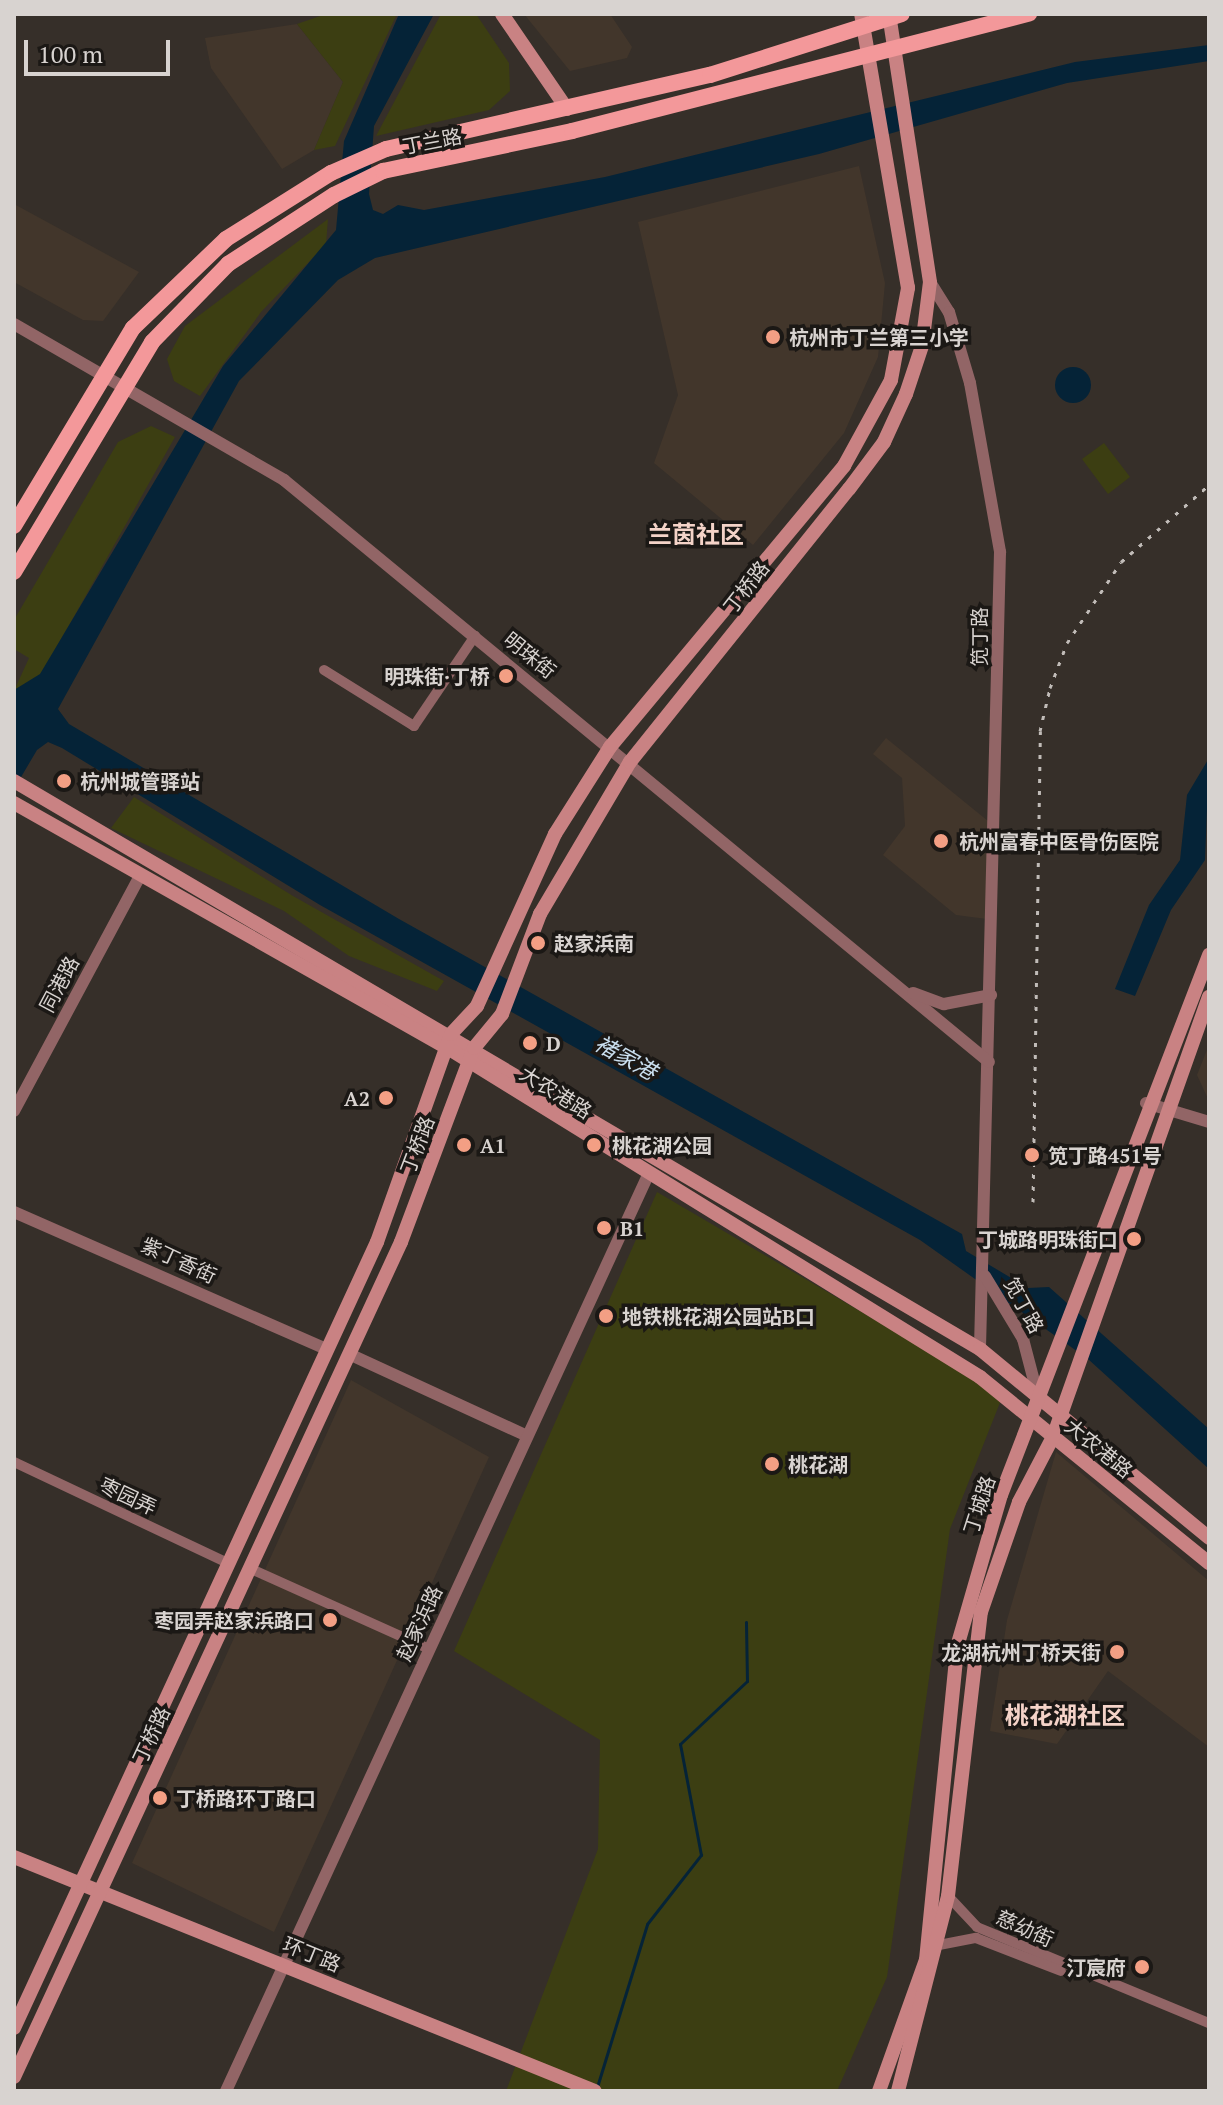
<!DOCTYPE html>
<html>
<head>
<meta charset="utf-8">
<style>
  body { margin:0 }
  #map { position:relative; width:1223px; height:2105px; overflow:hidden; background:#362f29; font-family:"PT Serif","Noto Sans SC",serif }
  div>[style] { position:absolute }
  [style*='--x'] { left:calc(var(--x)*1px); top:calc(var(--y)*1px); width:calc(var(--w)*1px); rotate:calc(var(--a)*1deg) }
  .built>* { inset:0; background:#42362b }
  .green>* { inset:0; background:#3c3e12 }
  .water>* { inset:0; background:#052337 }
  .round { border-radius:50% }
  .stream>* { height:3px; margin:-1.5px; padding:0 1.5px; transform-origin:1.5px; border-radius:1.5px; background:#052337 }
  .minor>* { height:10px; margin:-5px; padding:0 5px; transform-origin:5px; border-radius:5px; background:#926566 }
  .tertiary>* { height:12px; margin:-6px; padding:0 6px; transform-origin:6px; border-radius:6px; background:#926566 }
  .secondary>* { height:14px; margin:-7px; padding:0 7px; transform-origin:7px; border-radius:7px; background:#c98283 }
  .primary>* { height:16px; margin:-8px; padding:0 8px; transform-origin:8px; border-radius:8px; background:#f3989a }
  .rail>* { height:3px; margin-top:-1.5px; transform-origin:0; background:repeating-linear-gradient(90deg,#c1bcb8 0 4px,transparent 0 12px) }
  .dots>* { width:22px; height:22px; translate:-50% -50%; box-sizing:border-box; border:4px solid #1b1815; border-radius:50% }
  span { translate:-50% -50%; white-space:nowrap; text-align:center; line-height:1.15; -webkit-text-stroke:7px #1b1815; paint-order:stroke }
  .street-label { font-size:20px; color:#d8d3d0 }
  .poi-label { font-size:20px; color:#d8d3d0; font-weight:700 }
  .left { translate:0 -50%; text-align:left }
  .right { translate:-100% -50%; text-align:right }
  .water-label { font-size:22px; color:#cbe0f0; font-style:italic }
  .quarter-label { font-size:24px; color:#f4d3c8; font-weight:700 }
  .frame { position:absolute; inset:0; border:16px solid #d8d3d0; pointer-events:none }
  .scale { position:absolute; left:24px; top:40px; width:146px; height:36px; box-sizing:border-box; border:4px solid #d8d3d0; border-top:0; padding-left:10px; font-size:24px; line-height:28px; white-space:nowrap; color:#d8d3d0; -webkit-text-stroke:6px #1b1815; paint-order:stroke }
</style>
</head>
<body>
<div id="map">
  <div class="built">
    <div style="clip-path:polygon(524px 14px,610px 14px,632px 47px,627px 58px,570px 71px)"></div>
    <div style="clip-path:polygon(297px 24px,343px 82px,314px 150px,282px 169px,211px 68px,205px 38px)"></div>
    <div style="clip-path:polygon(859px 166px,885px 283px,878px 357px,844px 433px,753px 545px,654px 463px,678px 395px,638px 222px)"></div>
    <div style="clip-path:polygon(14px 204px,139px 272px,103px 321px,83px 320px,14px 282px)"></div>
    <div style="clip-path:polygon(886px 738px,988px 821px,987px 919px,956px 915px,883px 855px,905px 826px,902px 778px,873px 754px)"></div>
    <div style="clip-path:polygon(1209px 1045px,1209px 1101px,1197px 1075px)"></div>
    <div style="clip-path:polygon(351px 1380px,489px 1457px,274px 1932px,132px 1863px)"></div>
    <div style="clip-path:polygon(1056px 1452px,1209px 1581px,1209px 1747px,1108px 1671px,1057px 1744px,990px 1731px,1007px 1620px)"></div>
  </div>
  <div class="green">
    <div style="clip-path:polygon(326px 14px,397px 14px,335px 146px,314px 150px,343px 82px,297px 24px)"></div>
    <div style="clip-path:polygon(441px 14px,476px 14px,509px 63px,510px 91px,489px 110px,376px 136px)"></div>
    <div style="clip-path:polygon(328px 219px,326px 244px,261px 312px,200px 396px,174px 381px,167px 359px,185px 326px)"></div>
    <div style="clip-path:polygon(151px 426px,175px 437px,32px 691px,14px 691px,29px 658px,14px 649px,14px 620px,118px 442px)"></div>
    <div style="clip-path:polygon(1104px 443px,1130px 477px,1108px 494px,1082px 459px)"></div>
    <div style="clip-path:polygon(134px 797px,293px 896px,444px 981px,437px 991px,349px 956px,284px 911px,111px 828px)"></div>
    <div style="clip-path:polygon(657px 1192px,1003px 1395px,950px 1529px,887px 1977px,837px 2091px,506px 2091px,598px 1849px,600px 1740px,454px 1651px)"></div>
  </div>
  <div class="water">
    <div style="clip-path:polygon(399px 14px,434px 14px,374px 126px,369px 194px,373px 210px,383px 214px,398px 205px,424px 210px,605px 177px,1075px 62px,1209px 45px,1209px 61px,1067px 83px,819px 154px,375px 258px,338px 280px,239px 381px,58px 709px,69px 724px,399px 919px,962px 1234px,966px 1251px,1028px 1288px,1049px 1287px,1209px 1429px,1209px 1469px,1088px 1359px,920px 1240px,320px 905px,62px 748px,48px 742px,37px 750px,14px 789px,14px 690px,40px 674px,223px 366px,336px 230px,344px 141px)"></div>
    <div class="round" style="left:1055px;top:367px;width:36px;height:36px"></div>
    <div style="clip-path:polygon(1209px 758px,1205px 860px,1171px 910px,1135px 996px,1115px 989px,1149px 905px,1180px 860px,1187px 795px)"></div>
  </div>
  <div class="stream">
    <div style="--x:597;--y:2087;--w:170;--a:-72.9"></div>
    <div style="--x:647;--y:1924;--w:88;--a:-52"></div>
    <div style="--x:701;--y:1855;--w:113;--a:-100.7"></div>
    <div style="--x:680;--y:1744;--w:92;--a:-43.2"></div>
    <div style="--x:747;--y:1681;--w:59;--a:-91"></div>
  </div>
  <div class="minor">
    <div style="--x:324;--y:670;--w:106;--a:31.9"></div>
    <div style="--x:414;--y:726;--w:109;--a:-55.9"></div>
    <div style="--x:14;--y:1462;--w:237;--a:25.3"></div>
    <div style="--x:249;--y:1568;--w:197;--a:24.2"></div>
    <div style="--x:948;--y:1896;--w:42;--a:46.9"></div>
    <div style="--x:977;--y:1927;--w:251;--a:22.5"></div>
    <div style="--x:939;--y:1945;--w:38;--a:-11"></div>
    <div style="--x:976;--y:1938;--w:91;--a:21.2"></div>
  </div>
  <div class="tertiary">
    <div style="--x:930;--y:282;--w:36;--a:58"></div>
    <div style="--x:949;--y:312;--w:74;--a:73.5"></div>
    <div style="--x:970;--y:383;--w:172;--a:79.9"></div>
    <div style="--x:1000;--y:552;--w:797;--a:91.44"></div>
    <div style="--x:14;--y:324;--w:312;--a:30"></div>
    <div style="--x:284;--y:480;--w:914;--a:39.54"></div>
    <div style="--x:913;--y:993;--w:33;--a:20"></div>
    <div style="--x:944;--y:1004;--w:48;--a:-10.8"></div>
    <div style="--x:1146;--y:1103;--w:66;--a:16.8"></div>
    <div style="--x:14;--y:1111;--w:267;--a:-61.8"></div>
    <div style="--x:14;--y:1212;--w:341;--a:23.7"></div>
    <div style="--x:985;--y:1276;--w:74;--a:58.9"></div>
    <div style="--x:1023;--y:1339;--w:63;--a:75.3"></div>
    <div style="--x:349;--y:1354;--w:196;--a:24.7"></div>
    <div style="--x:226;--y:2091;--w:1011;--a:-65.26"></div>
  </div>
  <div class="secondary">
    <div style="--x:502;--y:14;--w:115;--a:55.6"></div>
    <div style="--x:14;--y:781;--w:1121;--a:30.46"></div>
    <div style="--x:980;--y:1349;--w:297;--a:39.5"></div>
    <div style="--x:14;--y:803;--w:502;--a:29.48"></div>
    <div style="--x:451;--y:1050;--w:622;--a:31.72"></div>
    <div style="--x:980;--y:1377;--w:295;--a:39.1"></div>
    <div style="--x:14;--y:1857;--w:626;--a:21.94"></div>
    <div style="--x:14;--y:2028;--w:866;--a:-65.21"></div>
    <div style="--x:377;--y:1242;--w:221;--a:-70.4"></div>
    <div style="--x:451;--y:1034;--w:38;--a:-47"></div>
    <div style="--x:477;--y:1006;--w:189;--a:-65.6"></div>
    <div style="--x:555;--y:834;--w:103;--a:-57.7"></div>
    <div style="--x:610;--y:747;--w:366;--a:-50.2"></div>
    <div style="--x:844;--y:466;--w:98;--a:-61.3"></div>
    <div style="--x:891;--y:380;--w:94;--a:-79.5"></div>
    <div style="--x:908;--y:288;--w:278;--a:-99.7"></div>
    <div style="--x:14;--y:2077;--w:920;--a:-65.13"></div>
    <div style="--x:401;--y:1242;--w:207;--a:-69.4"></div>
    <div style="--x:474;--y:1048;--w:44;--a:-50.5"></div>
    <div style="--x:502;--y:1014;--w:107;--a:-69.2"></div>
    <div style="--x:540;--y:914;--w:177;--a:-59.4"></div>
    <div style="--x:630;--y:762;--w:350;--a:-51.3"></div>
    <div style="--x:849;--y:489;--w:59;--a:-53.3"></div>
    <div style="--x:884;--y:442;--w:53;--a:-65.4"></div>
    <div style="--x:906;--y:394;--w:51;--a:-71.6"></div>
    <div style="--x:922;--y:346;--w:64;--a:-82.9"></div>
    <div style="--x:930;--y:282;--w:271;--a:-98.7"></div>
    <div style="--x:879;--y:2091;--w:139;--a:-70.3"></div>
    <div style="--x:926;--y:1960;--w:315;--a:-84.3"></div>
    <div style="--x:957;--y:1647;--w:158;--a:-73.9"></div>
    <div style="--x:1001;--y:1495;--w:579;--a:-68.93"></div>
    <div style="--x:898;--y:2091;--w:201;--a:-75.6"></div>
    <div style="--x:948;--y:1896;--w:286;--a:-83.4"></div>
    <div style="--x:981;--y:1612;--w:116;--a:-70.9"></div>
    <div style="--x:1019;--y:1502;--w:73;--a:-62.4"></div>
    <div style="--x:1053;--y:1437;--w:467;--a:-70.5"></div>
  </div>
  <div class="primary">
    <div style="--x:14;--y:526;--w:231;--a:-59"></div>
    <div style="--x:133;--y:328;--w:129;--a:-43.7"></div>
    <div style="--x:226;--y:239;--w:124;--a:-32.2"></div>
    <div style="--x:331;--y:173;--w:60;--a:-23.6"></div>
    <div style="--x:386;--y:149;--w:332;--a:-12.9"></div>
    <div style="--x:710;--y:75;--w:201;--a:-17.6"></div>
    <div style="--x:14;--y:572;--w:268;--a:-59"></div>
    <div style="--x:152;--y:342;--w:109;--a:-45.7"></div>
    <div style="--x:228;--y:264;--w:126;--a:-33.1"></div>
    <div style="--x:334;--y:195;--w:55;--a:-26.1"></div>
    <div style="--x:383;--y:171;--w:193;--a:-11.9"></div>
    <div style="--x:572;--y:131;--w:472;--a:-14.4"></div>
  </div>
  <div class="rail">
    <div style="--x:1033;--y:1202;--w:471;--a:-89.1"></div>
    <div style="--x:1040;--y:731;--w:44;--a:-76.9"></div>
    <div style="--x:1050;--y:688;--w:48;--a:-69.3"></div>
    <div style="--x:1067;--y:643;--w:97;--a:-56.3"></div>
    <div style="--x:1121;--y:562;--w:117;--a:-41.2"></div>
  </div>
  <div class="dots">
    <div style="left:773px;top:337px;background:#f39f84"></div>
    <div style="left:506px;top:676px;background:#f39f84"></div>
    <div style="left:64px;top:781px;background:#f39f84"></div>
    <div style="left:941px;top:841px;background:#f39f84"></div>
    <div style="left:538px;top:943px;background:#f39f84"></div>
    <div style="left:530px;top:1043px;background:#f39f84"></div>
    <div style="left:386px;top:1098px;background:#f39f84"></div>
    <div style="left:464px;top:1145px;background:#f39f84"></div>
    <div style="left:594px;top:1145px;background:#f39f84"></div>
    <div style="left:1032px;top:1155px;background:#f39f84"></div>
    <div style="left:604px;top:1228px;background:#f39f84"></div>
    <div style="left:1134px;top:1239px;background:#f39f84"></div>
    <div style="left:606px;top:1316px;background:#f39f84"></div>
    <div style="left:772px;top:1464px;background:#f39f84"></div>
    <div style="left:330px;top:1620px;background:#f39f84"></div>
    <div style="left:1117px;top:1652px;background:#f39f84"></div>
    <div style="left:160px;top:1798px;background:#f39f84"></div>
    <div style="left:1142px;top:1967px;background:#f39f84"></div>
  </div>
  <div class="street-label">
    <span style="left:432px;top:141px;rotate:-11deg">丁兰路</span>
    <span style="left:746px;top:587px;rotate:-52deg">丁桥路</span>
    <span style="left:979px;top:637px;rotate:-90deg">笕丁路</span>
    <span style="left:530px;top:655px;rotate:39deg">明珠街</span>
    <span style="left:59px;top:984px;rotate:-62deg">同港路</span>
    <span style="left:556px;top:1092px;rotate:32deg">大农港路</span>
    <span style="left:417px;top:1145px;rotate:-69deg">丁桥路</span>
    <span style="left:179px;top:1260px;rotate:25deg">紫丁香街</span>
    <span style="left:1024px;top:1305px;rotate:61deg">笕丁路</span>
    <span style="left:1099px;top:1448px;rotate:39deg">大农港路</span>
    <span style="left:128px;top:1496px;rotate:25deg">枣园弄</span>
    <span style="left:979px;top:1505px;rotate:-72deg">丁城路</span>
    <span style="left:419px;top:1623px;rotate:-65deg">赵家浜路</span>
    <span style="left:151px;top:1735px;rotate:-65deg">丁桥路</span>
    <span style="left:1025px;top:1928px;rotate:24deg">慈幼街</span>
    <span style="left:312px;top:1954px;rotate:22deg">环丁路</span>
  </div>
  <div class="poi-label">
    <span class="left" style="left:789px;top:337px">杭州市丁兰第三小学</span>
    <span class="right" style="left:490px;top:676px">明珠街·丁桥</span>
    <span class="left" style="left:80px;top:781px">杭州城管驿站</span>
    <span class="left" style="left:959px;top:841px">杭州富春中医骨伤医院</span>
    <span class="left" style="left:554px;top:943px">赵家浜南</span>
    <span class="left" style="left:546px;top:1043px">D</span>
    <span class="right" style="left:370px;top:1098px">A2</span>
    <span class="left" style="left:480px;top:1145px">A1</span>
    <span class="left" style="left:612px;top:1145px">桃花湖公园</span>
    <span class="left" style="left:1048px;top:1155px">笕丁路451号</span>
    <span class="left" style="left:620px;top:1228px">B1</span>
    <span class="right" style="left:1118px;top:1239px">丁城路明珠街口</span>
    <span class="left" style="left:622px;top:1316px">地铁桃花湖公园站B口</span>
    <span class="left" style="left:788px;top:1464px">桃花湖</span>
    <span class="right" style="left:314px;top:1620px">枣园弄赵家浜路口</span>
    <span class="right" style="left:1101px;top:1652px">龙湖杭州丁桥天街</span>
    <span class="left" style="left:176px;top:1798px">丁桥路环丁路口</span>
    <span class="right" style="left:1126px;top:1967px">汀宸府</span>
  </div>
  <div class="water-label">
    <span style="left:626px;top:1057px;rotate:29deg">褚家港</span>
  </div>
  <div class="quarter-label">
    <span style="left:696px;top:535px">兰茵社区</span>
    <span style="left:1065px;top:1716px">桃花湖社区</span>
  </div>
  <div class="frame"></div>
  <div class="scale">100 m</div>
</div>
</body>
</html>
